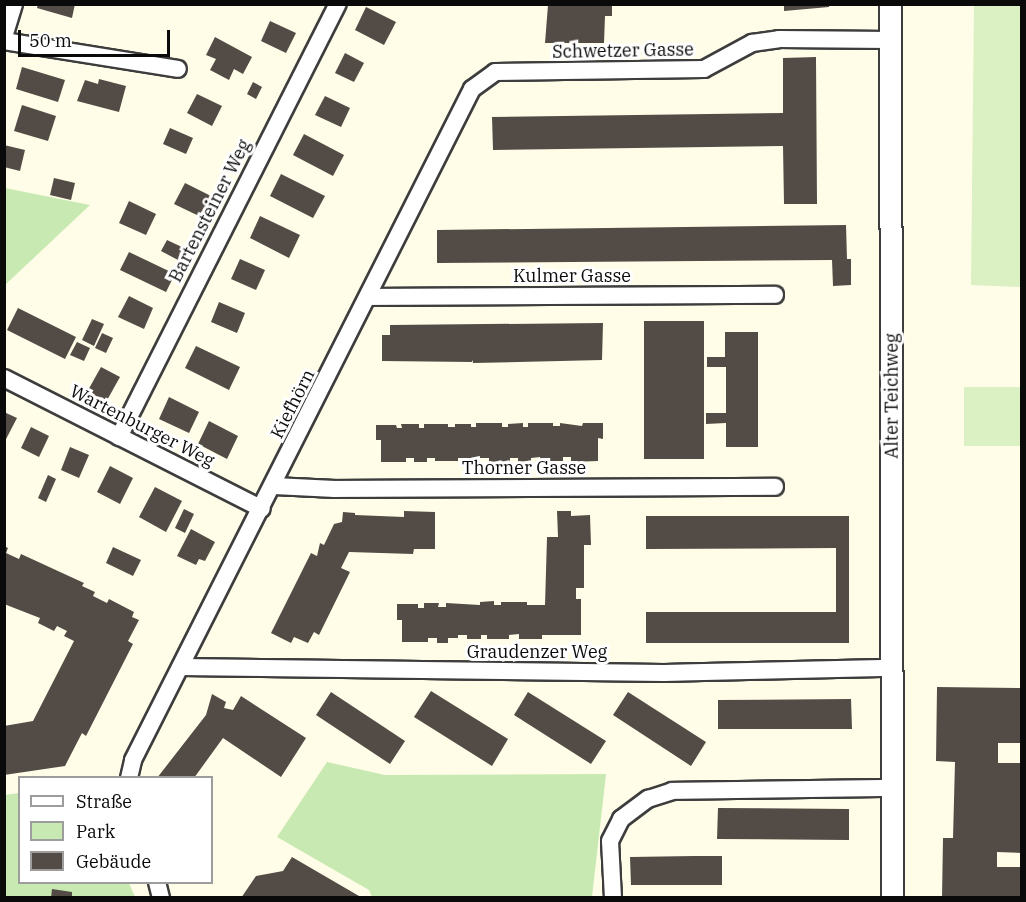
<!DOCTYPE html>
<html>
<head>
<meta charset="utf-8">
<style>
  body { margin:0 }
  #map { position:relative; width:1026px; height:902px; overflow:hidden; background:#fffde7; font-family:"IBM Plex Serif",serif }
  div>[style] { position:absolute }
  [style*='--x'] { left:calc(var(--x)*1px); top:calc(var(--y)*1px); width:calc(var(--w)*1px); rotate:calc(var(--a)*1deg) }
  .green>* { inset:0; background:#c8e9b1 }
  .pitch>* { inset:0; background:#dbf0c3 }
  .building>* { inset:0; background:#534c46 }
  .roads { filter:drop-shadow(2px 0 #3d3d3d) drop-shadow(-2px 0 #3d3d3d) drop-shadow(0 2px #3d3d3d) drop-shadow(0 -2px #3d3d3d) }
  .minor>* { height:16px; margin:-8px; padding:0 8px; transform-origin:8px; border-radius:8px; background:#fff }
  .tertiary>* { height:21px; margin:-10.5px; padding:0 10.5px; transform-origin:10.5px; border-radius:10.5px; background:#fff }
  span { translate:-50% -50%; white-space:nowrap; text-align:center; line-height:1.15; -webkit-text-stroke:6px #fff; paint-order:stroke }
  .street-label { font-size:18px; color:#0a0a0a }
  .frame { position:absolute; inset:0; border:6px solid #0a0a0a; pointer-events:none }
  .legend { position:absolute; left:18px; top:776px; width:195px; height:108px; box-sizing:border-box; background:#fff; border:2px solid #9d9d9d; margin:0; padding:8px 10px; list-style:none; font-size:18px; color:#0a0a0a }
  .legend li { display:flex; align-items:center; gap:12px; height:30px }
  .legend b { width:30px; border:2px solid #9d9d9d }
  .scale { position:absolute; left:18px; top:30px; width:152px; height:27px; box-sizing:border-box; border:3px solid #0a0a0a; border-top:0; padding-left:8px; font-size:18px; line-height:21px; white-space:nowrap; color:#0a0a0a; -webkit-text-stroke:4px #fff; paint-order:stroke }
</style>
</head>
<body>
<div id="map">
  <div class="green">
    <div style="clip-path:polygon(5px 188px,90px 205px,5px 285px,4px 188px)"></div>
    <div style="clip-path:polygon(327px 762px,385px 775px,606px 774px,592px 897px,372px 897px,369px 890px,277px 837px)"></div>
    <div style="clip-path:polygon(19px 793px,20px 882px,129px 883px,135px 897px,5px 897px,4px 795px)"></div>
  </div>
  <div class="pitch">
    <div style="clip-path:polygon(974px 5px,1021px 5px,1021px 287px,971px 285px)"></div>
    <div style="clip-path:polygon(964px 387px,1021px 387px,1021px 446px,964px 446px)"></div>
  </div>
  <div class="building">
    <div style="clip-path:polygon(38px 4px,75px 4px,72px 18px,37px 8px)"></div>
    <div style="clip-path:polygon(612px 4px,612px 16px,605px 16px,604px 43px,545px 43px,548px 5px)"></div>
    <div style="clip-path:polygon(784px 4px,829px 4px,829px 7px,784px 11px)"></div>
    <div style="clip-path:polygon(366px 7px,396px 22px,384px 45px,355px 30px)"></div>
    <div style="clip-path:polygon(270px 21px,296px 33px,286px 53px,261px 41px)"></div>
    <div style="clip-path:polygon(215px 37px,252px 57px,243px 74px,234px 69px,229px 80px,210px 70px,216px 59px,206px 55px)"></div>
    <div style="clip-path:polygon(345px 53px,364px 63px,354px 82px,335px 73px)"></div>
    <div style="clip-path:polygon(816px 57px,817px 204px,784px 204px,783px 146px,493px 150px,492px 117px,783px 113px,783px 58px)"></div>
    <div style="clip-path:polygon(22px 67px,65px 80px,58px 102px,16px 89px)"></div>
    <div style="clip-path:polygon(99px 79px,126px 86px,119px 112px,77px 101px,85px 80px,98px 84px)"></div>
    <div style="clip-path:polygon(253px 82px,262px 87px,256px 99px,247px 94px)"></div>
    <div style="clip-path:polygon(197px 94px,222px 106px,212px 126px,187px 113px)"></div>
    <div style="clip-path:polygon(325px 96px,350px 108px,341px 127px,315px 115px)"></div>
    <div style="clip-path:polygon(22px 105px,56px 116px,48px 141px,14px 131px)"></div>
    <div style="clip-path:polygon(170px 128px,193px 138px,186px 154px,163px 144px)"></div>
    <div style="clip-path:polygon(304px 134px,344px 155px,333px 176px,293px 155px)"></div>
    <div style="clip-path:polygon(4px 145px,25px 150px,20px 171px,4px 167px)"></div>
    <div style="clip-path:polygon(281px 174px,325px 196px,313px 218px,270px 196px)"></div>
    <div style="clip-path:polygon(54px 178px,75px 183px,71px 200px,50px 195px)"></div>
    <div style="clip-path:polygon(185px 183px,211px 196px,201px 217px,174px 204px)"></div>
    <div style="clip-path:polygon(129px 201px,156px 214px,146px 235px,119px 223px)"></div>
    <div style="clip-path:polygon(260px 216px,300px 235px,289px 258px,250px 238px)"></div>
    <div style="clip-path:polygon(846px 225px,847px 259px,851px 259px,851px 285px,833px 286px,832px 260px,437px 263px,437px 230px)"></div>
    <div style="clip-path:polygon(167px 240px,184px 248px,178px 260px,161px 251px)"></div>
    <div style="clip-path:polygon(129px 252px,175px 274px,166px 292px,120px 270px)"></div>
    <div style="clip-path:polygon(240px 259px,265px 270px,256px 290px,231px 279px)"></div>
    <div style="clip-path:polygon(129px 296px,153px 308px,144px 329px,118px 317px)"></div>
    <div style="clip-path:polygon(219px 302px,245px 313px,237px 333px,211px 322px)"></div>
    <div style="clip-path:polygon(18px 308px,76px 337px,65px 359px,7px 330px)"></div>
    <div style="clip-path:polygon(92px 319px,104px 324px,94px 346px,82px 340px)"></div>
    <div style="clip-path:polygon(644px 321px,704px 321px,704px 459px,644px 459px)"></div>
    <div style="clip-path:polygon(603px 323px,602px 360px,473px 363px,473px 360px,472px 362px,382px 361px,382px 335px,390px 335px,390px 325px)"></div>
    <div style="clip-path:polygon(725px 332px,758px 332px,758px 447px,726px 447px,726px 423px,706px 424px,706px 413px,726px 413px,726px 367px,707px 367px,707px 357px,725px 357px)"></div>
    <div style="clip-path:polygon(102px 333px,113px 338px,106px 353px,95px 348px)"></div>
    <div style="clip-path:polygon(77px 342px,90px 348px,84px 361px,70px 355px)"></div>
    <div style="clip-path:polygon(196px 346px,240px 367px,229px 390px,185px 368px)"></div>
    <div style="clip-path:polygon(101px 367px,120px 377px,106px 402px,87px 392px)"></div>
    <div style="clip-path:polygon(169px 397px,199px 412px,189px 433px,159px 419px)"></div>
    <div style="clip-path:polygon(4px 412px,17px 418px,4px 443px)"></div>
    <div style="clip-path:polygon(209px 421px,238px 436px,227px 459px,198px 444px)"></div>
    <div style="clip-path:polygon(476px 423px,502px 423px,502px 427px,508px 427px,508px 424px,523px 423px,523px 427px,528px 427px,528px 423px,553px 423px,553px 426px,560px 426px,560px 423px,582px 426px,583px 423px,603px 423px,603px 439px,598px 438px,598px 461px,571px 462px,571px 457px,563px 457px,563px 461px,541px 461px,540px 457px,531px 458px,531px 461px,518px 462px,518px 458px,510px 458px,510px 462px,489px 462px,489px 458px,479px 458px,479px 461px,466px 462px,466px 458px,458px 458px,458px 461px,435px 461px,435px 458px,427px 458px,427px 462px,414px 462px,414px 458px,406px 458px,406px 462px,381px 462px,381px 440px,376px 440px,376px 425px,396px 425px,397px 428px,402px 428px,401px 424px,419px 424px,419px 428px,424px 428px,424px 424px,448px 424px,448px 427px,455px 427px,455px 424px,471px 424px,471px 427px,476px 427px)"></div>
    <div style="clip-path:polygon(31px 427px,49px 436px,39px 457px,21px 448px)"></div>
    <div style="clip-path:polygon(70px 447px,89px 455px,79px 478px,61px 470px)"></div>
    <div style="clip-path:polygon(110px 466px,133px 478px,120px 504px,97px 492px)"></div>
    <div style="clip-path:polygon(48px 475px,56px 479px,46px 502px,38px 498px)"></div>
    <div style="clip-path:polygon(155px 487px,182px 501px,166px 532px,139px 517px)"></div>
    <div style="clip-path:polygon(184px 509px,194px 514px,185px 533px,175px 528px)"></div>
    <div style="clip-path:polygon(404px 511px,435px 512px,435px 549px,414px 549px,413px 554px,349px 552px,341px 568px,350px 572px,319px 635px,314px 632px,308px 643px,294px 637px,291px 643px,271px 633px,311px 553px,317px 556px,320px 543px,324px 545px,334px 524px,342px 522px,343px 512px,355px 513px,355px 515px,404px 517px)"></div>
    <div style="clip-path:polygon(557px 511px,571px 511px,571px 516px,590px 515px,591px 545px,584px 545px,584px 588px,576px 588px,576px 599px,581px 599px,581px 635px,542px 635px,542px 639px,519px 639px,519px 634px,509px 635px,509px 639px,487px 639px,487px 635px,481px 635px,481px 639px,467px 639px,467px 635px,458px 635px,458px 638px,448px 638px,448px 643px,437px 643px,437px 638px,428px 638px,428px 642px,402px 642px,402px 620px,397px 620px,397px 604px,418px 604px,418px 608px,424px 608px,424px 603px,439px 603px,438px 607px,446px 607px,446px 603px,480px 605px,480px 602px,494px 601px,494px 605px,501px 605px,501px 602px,527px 602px,527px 605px,545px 605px,547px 537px,558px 537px)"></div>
    <div style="clip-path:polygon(646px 516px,849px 516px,849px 643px,646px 643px,646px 612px,836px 612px,836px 548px,646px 549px)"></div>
    <div style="clip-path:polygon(191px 529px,215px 542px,205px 561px,199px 559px,196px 565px,177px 556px)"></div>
    <div style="clip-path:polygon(4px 546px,8px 548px,6px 553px,19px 559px,21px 554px,84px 583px,82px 586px,95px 592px,93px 596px,107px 603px,109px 599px,134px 612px,132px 617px,139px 620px,128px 641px,133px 644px,86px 736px,82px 733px,65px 766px,4px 775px,4px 726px,33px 721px,74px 641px,64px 636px,67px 631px,57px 626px,54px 631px,38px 623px,40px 618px,4px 604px)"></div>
    <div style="clip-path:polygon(113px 547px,141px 560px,133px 576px,106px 563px)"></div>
    <div style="clip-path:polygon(937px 687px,1022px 688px,1022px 743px,998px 743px,998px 763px,1022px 763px,1022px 853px,997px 852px,997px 867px,1022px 867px,1022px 898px,942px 898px,943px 838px,953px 838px,955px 762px,936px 761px)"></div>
    <div style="clip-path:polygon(431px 691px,508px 739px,492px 766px,414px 717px)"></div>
    <div style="clip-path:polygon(331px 692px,405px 741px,390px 764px,316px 715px)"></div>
    <div style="clip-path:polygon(528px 692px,606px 741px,591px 764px,514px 715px)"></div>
    <div style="clip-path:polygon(628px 692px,706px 742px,691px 766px,613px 715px)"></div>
    <div style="clip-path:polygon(212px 694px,226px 702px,224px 708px,233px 710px,241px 696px,306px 738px,281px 777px,223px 738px,194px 778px,157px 778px,206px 715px)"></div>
    <div style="clip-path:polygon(851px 699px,852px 729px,718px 729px,718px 700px)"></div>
    <div style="clip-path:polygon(718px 808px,849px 809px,849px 840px,717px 839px)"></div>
    <div style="clip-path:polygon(694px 856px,722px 856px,722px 885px,631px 885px,630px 857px)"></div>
    <div style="clip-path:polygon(292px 857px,359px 896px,358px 898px,241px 898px,256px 876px,283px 871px)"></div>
    <div style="clip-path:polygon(52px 889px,72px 892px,72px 898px,51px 898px)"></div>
  </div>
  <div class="roads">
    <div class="minor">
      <div style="--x:4;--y:37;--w:34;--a:-73"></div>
      <div style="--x:4;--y:41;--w:176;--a:9.1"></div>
      <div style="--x:369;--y:297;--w:406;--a:-0.3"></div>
      <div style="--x:4;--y:378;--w:289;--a:26.9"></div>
      <div style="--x:119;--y:437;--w:485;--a:-63.2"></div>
      <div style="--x:274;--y:486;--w:61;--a:2.8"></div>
      <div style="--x:335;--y:489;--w:440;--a:-0.3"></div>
      <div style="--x:181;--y:667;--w:483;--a:0.7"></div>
      <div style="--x:664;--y:673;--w:229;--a:-1.3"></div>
      <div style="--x:129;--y:778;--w:18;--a:-77"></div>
      <div style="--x:133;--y:760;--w:752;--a:-63.2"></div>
      <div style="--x:472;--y:89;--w:29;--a:-36"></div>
      <div style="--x:495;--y:72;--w:209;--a:-0.8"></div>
      <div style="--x:704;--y:69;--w:55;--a:-28.4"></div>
      <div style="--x:752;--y:43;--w:27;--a:-8"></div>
      <div style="--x:779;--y:39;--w:111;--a:0.5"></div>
      <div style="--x:157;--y:882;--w:16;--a:76"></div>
      <div style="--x:613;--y:898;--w:57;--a:-93"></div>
      <div style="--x:610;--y:841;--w:25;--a:-63"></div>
      <div style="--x:621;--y:819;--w:34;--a:-37"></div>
      <div style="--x:648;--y:799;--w:25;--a:-18"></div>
      <div style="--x:672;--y:791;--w:221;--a:-0.8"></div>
    </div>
    <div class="tertiary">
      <div style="--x:890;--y:4;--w:894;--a:89.87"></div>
    </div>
  </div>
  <div class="street-label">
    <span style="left:623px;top:51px;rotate:-1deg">Schwetzer Gasse</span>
    <span style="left:210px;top:211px;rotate:-63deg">Bartensteiner Weg</span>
    <span style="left:572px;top:276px">Kulmer Gasse</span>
    <span style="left:892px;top:396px;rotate:-90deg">Alter Teichweg</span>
    <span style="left:293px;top:404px;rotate:-63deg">Kiefhörn</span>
    <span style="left:142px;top:426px;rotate:27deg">Wartenburger Weg</span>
    <span style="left:524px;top:468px">Thorner Gasse</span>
    <span style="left:537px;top:652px">Graudenzer Weg</span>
  </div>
  <div class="frame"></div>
  <ul class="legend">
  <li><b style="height:8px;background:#fff"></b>Straße</li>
  <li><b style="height:16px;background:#c8e9b1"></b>Park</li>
  <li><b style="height:16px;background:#534c46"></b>Gebäude</li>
  </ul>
  <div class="scale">50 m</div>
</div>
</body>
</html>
